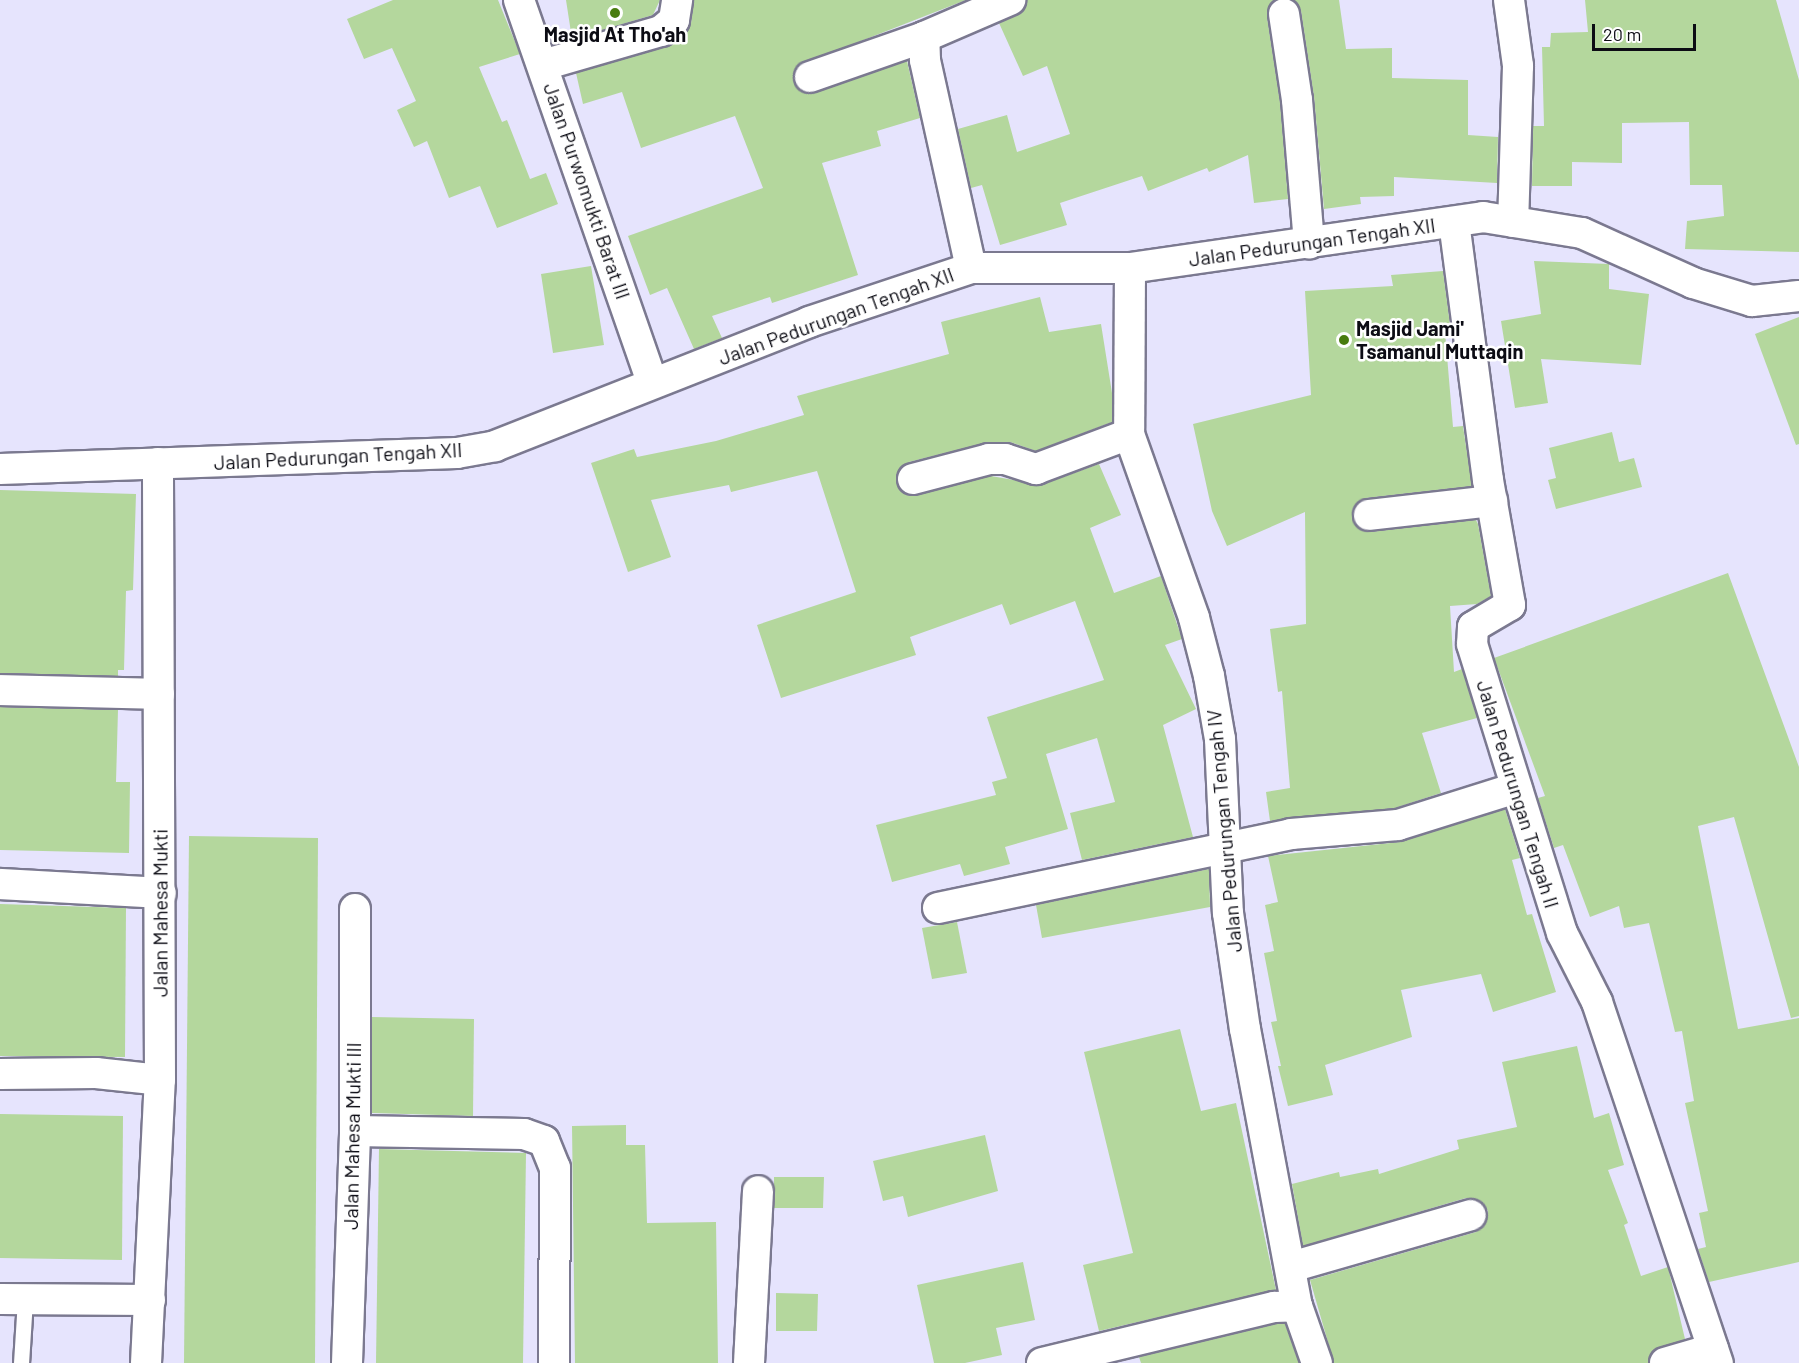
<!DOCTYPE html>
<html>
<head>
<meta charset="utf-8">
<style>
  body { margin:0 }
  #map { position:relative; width:1799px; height:1363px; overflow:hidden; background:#e6e4fd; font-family:Barlow,sans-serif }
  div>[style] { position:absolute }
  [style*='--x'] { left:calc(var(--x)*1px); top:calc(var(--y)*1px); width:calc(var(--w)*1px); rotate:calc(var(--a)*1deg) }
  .building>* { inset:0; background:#b4d79d }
  .roads { filter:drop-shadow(2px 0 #7b7990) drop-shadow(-2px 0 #7b7990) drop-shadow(0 2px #7b7990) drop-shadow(0 -2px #7b7990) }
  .lane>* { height:15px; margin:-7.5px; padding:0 7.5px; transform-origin:7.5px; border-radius:7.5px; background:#fff }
  .street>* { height:30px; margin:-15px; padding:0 15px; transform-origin:15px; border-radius:15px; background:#fff }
  .dots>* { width:16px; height:16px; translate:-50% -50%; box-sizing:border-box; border:3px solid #fff; border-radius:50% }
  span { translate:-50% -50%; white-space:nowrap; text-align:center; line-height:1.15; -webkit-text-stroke:5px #fff; paint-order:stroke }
  .poi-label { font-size:20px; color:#0c0c14; font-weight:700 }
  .left { translate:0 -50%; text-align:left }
  .street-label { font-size:20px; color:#0c0c14 }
  .scale { position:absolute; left:1592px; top:24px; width:104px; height:27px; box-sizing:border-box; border:3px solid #0c0c14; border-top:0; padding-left:8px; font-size:18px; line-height:21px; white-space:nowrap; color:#0c0c14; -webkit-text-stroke:4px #fff; paint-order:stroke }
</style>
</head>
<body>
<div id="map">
  <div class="building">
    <div style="clip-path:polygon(393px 0,498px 0,520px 54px,479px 67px,502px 122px,507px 120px,530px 179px,546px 173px,558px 204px,497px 228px,480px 186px,449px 198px,427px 141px,414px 147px,397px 110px,416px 101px,392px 48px,364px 59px,347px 19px)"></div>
    <div style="clip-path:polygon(566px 0,660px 0,653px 15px,572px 39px)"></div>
    <div style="clip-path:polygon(694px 0,966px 0,797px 66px,794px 83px,807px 94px,907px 61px,920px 118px,877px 131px,881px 146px,822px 163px,858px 275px,772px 303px,770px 297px,712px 316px,722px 338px,694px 349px,667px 288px,650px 295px,628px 236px,763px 188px,735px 116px,641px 148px,622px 92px,583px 104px,576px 73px,672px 44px,691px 23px)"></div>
    <div style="clip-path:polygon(1027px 0,1274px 0,1267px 17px,1280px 102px,1288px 199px,1254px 203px,1248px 155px,1209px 172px,1207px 168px,1148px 191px,1142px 176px,1060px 203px,1067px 225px,1000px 245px,982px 185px,971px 188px,958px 129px,1007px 115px,1017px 152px,1070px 134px,1047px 66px,1023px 76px,999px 23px,1023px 11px)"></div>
    <div style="clip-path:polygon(1293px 0,1339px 0,1346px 49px,1392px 48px,1392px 78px,1468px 80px,1468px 135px,1498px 137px,1497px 183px,1394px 177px,1394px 196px,1360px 197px,1361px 204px,1324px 209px,1314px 97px,1301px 11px)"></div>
    <div style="clip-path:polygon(1585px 0,1776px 0,1799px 80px,1799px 252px,1685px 249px,1687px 221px,1724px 216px,1722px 185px,1690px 185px,1689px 122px,1622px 123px,1622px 163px,1572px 162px,1572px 186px,1532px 186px,1533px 126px,1544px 126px,1542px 47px,1550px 47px,1551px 33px,1588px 32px)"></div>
    <div style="clip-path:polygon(1534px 261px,1609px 264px,1609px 289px,1649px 294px,1641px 365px,1541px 359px,1548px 403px,1515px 408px,1501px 321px,1541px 314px)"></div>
    <div style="clip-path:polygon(591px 266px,604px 345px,553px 353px,541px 274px)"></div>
    <div style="clip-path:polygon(1443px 271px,1451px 332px,1445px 332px,1453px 427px,1463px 426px,1472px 486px,1366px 498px,1353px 508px,1352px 516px,1356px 526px,1370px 532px,1476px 520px,1478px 524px,1491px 596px,1477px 604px,1450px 606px,1454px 672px,1462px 669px,1477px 718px,1422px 733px,1441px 793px,1395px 808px,1270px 821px,1266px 792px,1290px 788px,1282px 691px,1278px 692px,1270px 629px,1306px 624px,1305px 512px,1227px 546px,1212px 511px,1193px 424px,1311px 395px,1305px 291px,1393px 286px,1391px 275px)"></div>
    <div style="clip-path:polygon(1040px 297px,1049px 332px,1101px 324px,1112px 393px,1112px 422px,1036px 451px,1010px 442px,989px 442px,909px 462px,897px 474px,897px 484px,909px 496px,991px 476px,1041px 485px,1099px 464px,1121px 515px,1090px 528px,1114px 593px,1161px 576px,1182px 639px,1165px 645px,1196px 709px,1163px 725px,1193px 837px,1082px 860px,1070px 813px,1115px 802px,1097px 738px,1046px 754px,1068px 829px,1005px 847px,1010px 864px,964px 876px,960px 864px,892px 882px,876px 825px,996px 795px,992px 782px,1007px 778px,987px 717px,1104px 680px,1075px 601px,1010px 625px,1002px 604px,910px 637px,916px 655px,781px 698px,757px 625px,856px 592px,817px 471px,731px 492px,729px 485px,651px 500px,671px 557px,628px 572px,591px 463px,634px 449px,637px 457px,716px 441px,804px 415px,797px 396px,949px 354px,941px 322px)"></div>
    <div style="clip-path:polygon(1799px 317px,1799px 444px,1796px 445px,1755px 334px)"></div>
    <div style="clip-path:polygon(1612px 432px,1619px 462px,1634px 458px,1642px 487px,1556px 509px,1548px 480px,1556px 478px,1549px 448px)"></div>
    <div style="clip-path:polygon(0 490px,136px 494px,133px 590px,126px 591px,124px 670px,118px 670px,118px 676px,0 673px)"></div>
    <div style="clip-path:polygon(1728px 573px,1799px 767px,1799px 1016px,1791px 1018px,1734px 817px,1698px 826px,1738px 1029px,1799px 1018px,1799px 1262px,1709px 1282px,1698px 1249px,1706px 1247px,1699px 1213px,1708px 1211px,1685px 1103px,1694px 1101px,1682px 1031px,1675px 1032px,1649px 923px,1624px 928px,1619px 906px,1590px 917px,1563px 845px,1554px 848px,1538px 798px,1545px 796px,1494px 658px)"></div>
    <div style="clip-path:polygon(0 707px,118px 710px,116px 782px,130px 782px,129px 853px,0 850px)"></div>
    <div style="clip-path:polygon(1505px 809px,1520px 858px,1512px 860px,1527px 915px,1532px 914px,1556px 992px,1493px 1012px,1481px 974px,1401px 990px,1412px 1037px,1325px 1065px,1333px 1095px,1288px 1106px,1278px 1066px,1281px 1066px,1271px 1022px,1277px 1021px,1264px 953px,1274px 951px,1265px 905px,1278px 902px,1268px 856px,1400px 842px)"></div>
    <div style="clip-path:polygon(189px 836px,318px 838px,315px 1363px,184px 1363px)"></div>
    <div style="clip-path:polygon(1209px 869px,1210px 907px,1042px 938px,1036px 905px)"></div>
    <div style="clip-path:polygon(0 904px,126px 908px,125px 1057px,0 1056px)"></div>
    <div style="clip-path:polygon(957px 922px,967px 973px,932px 979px,922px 928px)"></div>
    <div style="clip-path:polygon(372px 1017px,474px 1019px,473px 1116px,372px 1113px)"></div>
    <div style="clip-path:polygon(1180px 1029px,1201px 1111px,1236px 1103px,1276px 1290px,1099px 1331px,1083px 1265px,1133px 1253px,1084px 1052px)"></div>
    <div style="clip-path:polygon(1577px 1046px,1594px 1118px,1609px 1113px,1624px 1165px,1608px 1170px,1628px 1223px,1624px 1225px,1641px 1276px,1668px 1267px,1685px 1339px,1653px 1351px,1648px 1363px,1334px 1363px,1310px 1280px,1476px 1232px,1484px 1226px,1488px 1211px,1482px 1202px,1466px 1198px,1303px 1246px,1292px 1184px,1339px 1172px,1340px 1177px,1378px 1169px,1379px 1174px,1459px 1149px,1457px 1140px,1517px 1127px,1502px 1062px)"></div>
    <div style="clip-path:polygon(0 1114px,123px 1116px,122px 1260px,0 1258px)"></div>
    <div style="clip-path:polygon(626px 1125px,626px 1145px,645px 1145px,647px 1223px,716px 1222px,718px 1363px,575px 1363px,572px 1126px)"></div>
    <div style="clip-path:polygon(985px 1135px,998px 1191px,908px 1217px,903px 1196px,883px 1201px,873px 1161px)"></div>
    <div style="clip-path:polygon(379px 1149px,526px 1153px,523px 1363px,376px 1363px)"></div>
    <div style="clip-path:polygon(774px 1177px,824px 1177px,823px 1208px,774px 1208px)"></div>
    <div style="clip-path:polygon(1023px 1262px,1035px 1320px,996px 1328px,1002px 1355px,965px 1363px,934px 1363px,917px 1285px)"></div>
    <div style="clip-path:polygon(776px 1293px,818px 1294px,817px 1331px,776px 1331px)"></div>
    <div style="clip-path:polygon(1276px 1324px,1285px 1324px,1299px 1363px,1141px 1363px,1139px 1357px)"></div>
  </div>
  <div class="roads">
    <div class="lane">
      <div style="--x:21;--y:1363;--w:63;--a:-86.4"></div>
    </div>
    <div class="street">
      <div style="--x:519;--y:0;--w:404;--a:70.8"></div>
      <div style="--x:1509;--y:0;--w:67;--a:82.2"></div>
      <div style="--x:1518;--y:66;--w:156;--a:91.8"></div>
      <div style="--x:1284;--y:14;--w:87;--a:81.4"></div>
      <div style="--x:1297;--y:100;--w:144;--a:85.2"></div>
      <div style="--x:543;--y:65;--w:123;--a:-16.1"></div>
      <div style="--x:661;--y:31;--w:17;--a:-40"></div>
      <div style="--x:674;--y:20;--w:20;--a:-81"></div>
      <div style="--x:810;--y:77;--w:121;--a:-19.3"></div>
      <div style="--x:1454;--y:222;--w:260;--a:82.5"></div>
      <div style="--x:1488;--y:480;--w:127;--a:80"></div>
      <div style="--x:1510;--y:605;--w:43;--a:149.3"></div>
      <div style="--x:1473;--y:627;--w:17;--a:93"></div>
      <div style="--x:1472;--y:644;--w:303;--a:72.7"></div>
      <div style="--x:1562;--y:933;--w:77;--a:63.1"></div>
      <div style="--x:1597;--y:1002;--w:381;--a:71.5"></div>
      <div style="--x:971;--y:268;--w:213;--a:-102.5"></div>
      <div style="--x:925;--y:60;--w:23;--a:-92"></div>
      <div style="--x:924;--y:37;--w:94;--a:-23.3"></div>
      <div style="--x:1130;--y:268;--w:166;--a:90.3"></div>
      <div style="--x:1129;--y:434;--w:195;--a:70.5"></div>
      <div style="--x:1194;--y:618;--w:60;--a:75.5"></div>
      <div style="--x:1209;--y:676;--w:64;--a:80.1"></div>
      <div style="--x:1220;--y:739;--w:174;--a:87.4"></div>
      <div style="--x:1228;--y:913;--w:117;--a:81.7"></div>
      <div style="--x:1245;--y:1029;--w:282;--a:79.4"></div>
      <div style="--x:1297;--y:1306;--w:60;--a:70.7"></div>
      <div style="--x:0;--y:469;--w:457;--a:-2"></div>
      <div style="--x:457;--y:453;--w:39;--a:-10"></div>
      <div style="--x:495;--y:446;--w:338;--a:-21.5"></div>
      <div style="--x:809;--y:322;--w:171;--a:-18.4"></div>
      <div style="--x:971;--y:268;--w:159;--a:0"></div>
      <div style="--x:1130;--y:268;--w:357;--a:-8.2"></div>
      <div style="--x:1483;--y:217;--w:100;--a:9.2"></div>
      <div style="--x:1582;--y:233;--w:122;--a:24.2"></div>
      <div style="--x:1693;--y:283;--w:62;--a:17"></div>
      <div style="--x:1752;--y:301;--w:47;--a:-6.1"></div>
      <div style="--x:913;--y:479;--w:79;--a:-14.7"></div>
      <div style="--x:989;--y:459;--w:16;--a:0"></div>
      <div style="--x:1005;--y:459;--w:33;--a:18"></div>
      <div style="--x:1036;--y:469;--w:99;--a:-20.6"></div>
      <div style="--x:1369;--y:515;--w:124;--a:-6.5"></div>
      <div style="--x:0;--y:690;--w:159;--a:1.4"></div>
      <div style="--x:0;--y:884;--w:161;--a:3.2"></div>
      <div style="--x:938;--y:908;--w:361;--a:-11.8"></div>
      <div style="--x:1291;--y:834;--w:107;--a:-4.8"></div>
      <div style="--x:1398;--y:825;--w:124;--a:-17.4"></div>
      <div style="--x:0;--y:1074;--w:96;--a:-0.6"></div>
      <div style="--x:96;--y:1073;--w:64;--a:6.2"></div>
      <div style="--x:355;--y:1131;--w:169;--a:1"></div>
      <div style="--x:524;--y:1134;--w:21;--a:19"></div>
      <div style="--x:544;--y:1141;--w:29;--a:68"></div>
      <div style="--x:555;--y:1168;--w:195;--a:90.3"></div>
      <div style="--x:1291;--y:1267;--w:187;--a:-16.1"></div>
      <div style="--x:0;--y:1299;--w:150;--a:0.4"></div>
      <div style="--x:146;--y:1363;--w:283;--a:-87.2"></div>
      <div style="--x:160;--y:1080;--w:617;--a:-90.19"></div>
      <div style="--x:347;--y:1363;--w:232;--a:-88"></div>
      <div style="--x:355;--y:1131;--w:222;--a:-90"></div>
      <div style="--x:749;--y:1363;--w:172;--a:-87"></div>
      <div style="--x:1042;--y:1363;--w:239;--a:-13.6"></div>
      <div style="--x:1274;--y:1307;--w:23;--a:-2"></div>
      <div style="--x:1665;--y:1363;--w:50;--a:-16.3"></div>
    </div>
  </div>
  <div class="dots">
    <div style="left:615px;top:13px;background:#487c0e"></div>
    <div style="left:1344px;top:340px;background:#487c0e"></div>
  </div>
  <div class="poi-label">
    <span style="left:615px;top:34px">Masjid At Tho'ah</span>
    <span class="left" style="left:1356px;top:340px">Masjid Jami'<br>Tsamanul Muttaqin</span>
  </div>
  <div class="street-label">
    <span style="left:587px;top:191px;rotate:71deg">Jalan Purwomukti Barat III</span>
    <span style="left:1312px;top:242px;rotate:-8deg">Jalan Pedurungan Tengah XII</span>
    <span style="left:836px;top:316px;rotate:-20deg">Jalan Pedurungan Tengah XII</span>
    <span style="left:338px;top:456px;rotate:-3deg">Jalan Pedurungan Tengah XII</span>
    <span style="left:1518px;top:794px;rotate:73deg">Jalan Pedurungan Tengah II</span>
    <span style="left:1224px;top:831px;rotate:-95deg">Jalan Pedurungan Tengah IV</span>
    <span style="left:160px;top:913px;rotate:-90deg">Jalan Mahesa Mukti</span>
    <span style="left:352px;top:1136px;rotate:-89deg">Jalan Mahesa Mukti III</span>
  </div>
  <div class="scale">20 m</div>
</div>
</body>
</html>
